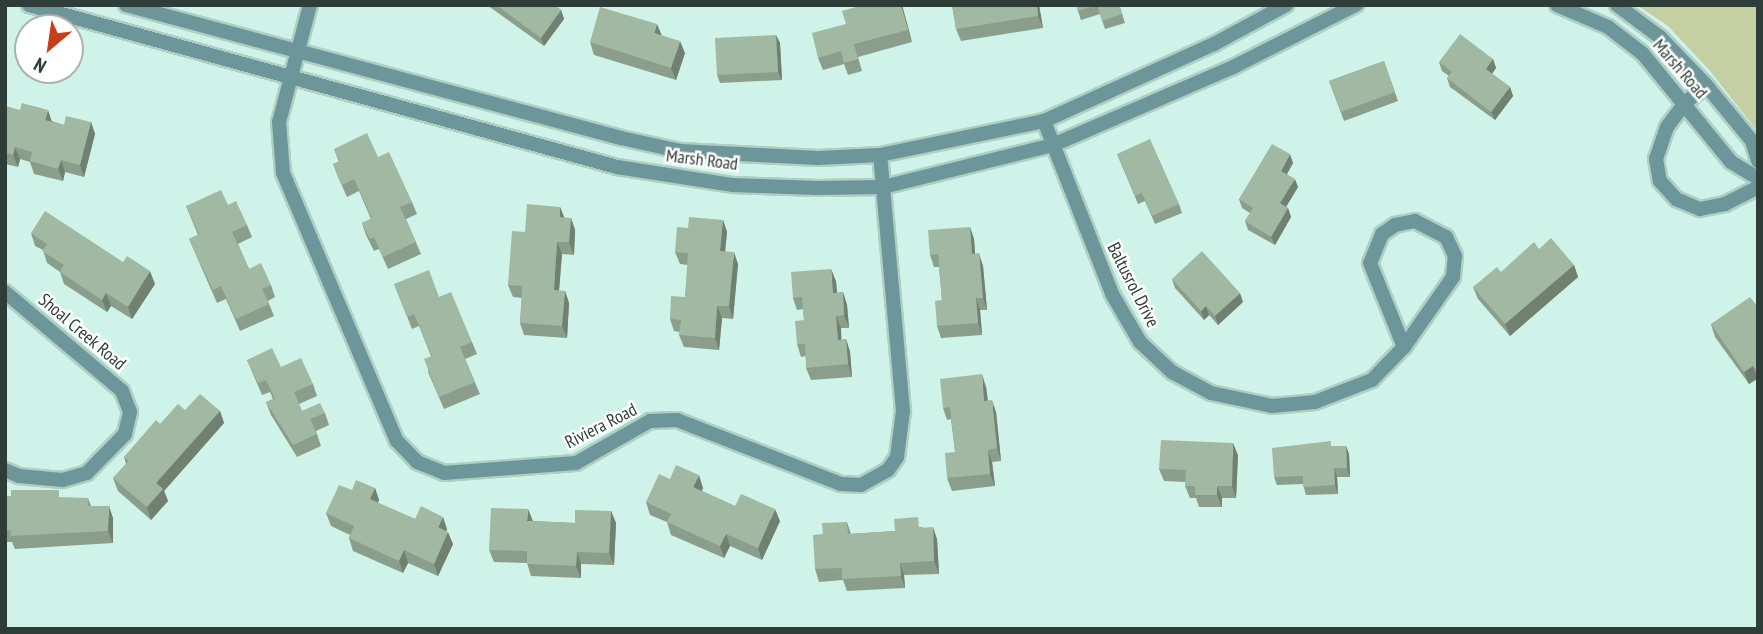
<!DOCTYPE html>
<html>
<head>
<meta charset="utf-8">
<style>
  body { margin:0 }
  #map { position:relative; width:1763px; height:634px; overflow:hidden; background:#cff3e8; font-family:"PT Sans Narrow",sans-serif }
  div>[style] { position:absolute }
  [style*='--x'] { left:calc(var(--x)*1px); top:calc(var(--y)*1px); width:calc(var(--w)*1px); rotate:calc(var(--a)*1deg) }
  .green>* { inset:0; background:#c5d0a2 }
  .roads { filter:drop-shadow(2px 0 #afcfc5) drop-shadow(-2px 0 #afcfc5) drop-shadow(0 2px #afcfc5) drop-shadow(0 -2px #afcfc5) }
  .minor>* { height:14px; margin:-7px; padding:0 7px; transform-origin:7px; border-radius:7px; background:#6c969a }
  .wall>* { inset:0; background:#8a9e8b }
  .shaded-wall>* { inset:0; background:#718171 }
  .building>* { inset:0; background:#a1b8a2 }
  span { translate:-50% -50%; white-space:nowrap; text-align:center; line-height:1.15; -webkit-text-stroke:5px #fff; paint-order:stroke }
  .street-label { font-size:18px; color:#2e3d38 }
  .frame { position:absolute; inset:0; border:7px solid #2e3d38; pointer-events:none }
  .north { position:absolute; left:14px; top:14px; width:70px; height:70px; box-sizing:border-box; background:#fff; border:2px solid #abb1af; border-radius:50%; rotate:209deg; font-size:19px; font-weight:700; line-height:28px; text-align:center; color:#2e3d38 }
  .north::after { content:''; display:block; margin:auto; width:24px; height:32px; background:#c73e1b; clip-path:polygon(50% 0,100% 100%,50% 72%,0 100%) }
</style>
</head>
<body>
<div id="map">
  <div class="green">
    <div style="clip-path:polygon(1637px 5px,1758px 5px,1758px 132px,1710px 71px,1668px 26px)"></div>
  </div>
  <div class="roads">
    <div class="minor">
      <div style="--x:29;--y:5;--w:610;--a:15.4"></div>
      <div style="--x:617;--y:167;--w:116;--a:8.9"></div>
      <div style="--x:732;--y:185;--w:85;--a:2"></div>
      <div style="--x:817;--y:188;--w:66;--a:-0.9"></div>
      <div style="--x:883;--y:187;--w:175;--a:-13.9"></div>
      <div style="--x:1053;--y:145;--w:196;--a:-23.4"></div>
      <div style="--x:1233;--y:67;--w:138;--a:-26.8"></div>
      <div style="--x:126;--y:5;--w:513;--a:15.04"></div>
      <div style="--x:621;--y:138;--w:60;--a:12.4"></div>
      <div style="--x:680;--y:151;--w:138;--a:2.9"></div>
      <div style="--x:818;--y:158;--w:62;--a:-2.8"></div>
      <div style="--x:880;--y:155;--w:167;--a:-11.7"></div>
      <div style="--x:1044;--y:121;--w:187;--a:-24.4"></div>
      <div style="--x:1214;--y:44;--w:82;--a:-28.4"></div>
      <div style="--x:310;--y:5;--w:121;--a:104.8"></div>
      <div style="--x:279;--y:122;--w:51;--a:85.5"></div>
      <div style="--x:283;--y:173;--w:291;--a:67"></div>
      <div style="--x:397;--y:441;--w:29;--a:46"></div>
      <div style="--x:417;--y:462;--w:29;--a:22"></div>
      <div style="--x:444;--y:473;--w:132;--a:-4.3"></div>
      <div style="--x:576;--y:463;--w:85;--a:-29.6"></div>
      <div style="--x:650;--y:421;--w:27;--a:-2"></div>
      <div style="--x:677;--y:420;--w:176;--a:21.3"></div>
      <div style="--x:841;--y:484;--w:20;--a:3"></div>
      <div style="--x:861;--y:485;--w:31;--a:-29"></div>
      <div style="--x:888;--y:470;--w:16;--a:-55"></div>
      <div style="--x:897;--y:457;--w:46;--a:-82.6"></div>
      <div style="--x:903;--y:411;--w:257;--a:-95.1"></div>
      <div style="--x:1557;--y:5;--w:56;--a:23.3"></div>
      <div style="--x:1608;--y:27;--w:44;--a:37.6"></div>
      <div style="--x:1643;--y:54;--w:139;--a:50.8"></div>
      <div style="--x:1731;--y:162;--w:31;--a:31"></div>
      <div style="--x:1617;--y:5;--w:54;--a:36.7"></div>
      <div style="--x:1660;--y:37;--w:66;--a:46.2"></div>
      <div style="--x:1706;--y:85;--w:72;--a:50.6"></div>
      <div style="--x:1752;--y:141;--w:21;--a:73"></div>
      <div style="--x:1706;--y:85;--w:28;--a:139"></div>
      <div style="--x:1685;--y:103;--w:30;--a:127"></div>
      <div style="--x:1667;--y:127;--w:34;--a:109"></div>
      <div style="--x:1656;--y:159;--w:22;--a:80"></div>
      <div style="--x:1660;--y:181;--w:24;--a:48"></div>
      <div style="--x:1676;--y:199;--w:26;--a:23"></div>
      <div style="--x:1700;--y:209;--w:25;--a:-11"></div>
      <div style="--x:1725;--y:204;--w:37;--a:-27"></div>
      <div style="--x:1044;--y:121;--w:186;--a:68.5"></div>
      <div style="--x:1112;--y:294;--w:56;--a:59.7"></div>
      <div style="--x:1140;--y:342;--w:44;--a:43.2"></div>
      <div style="--x:1172;--y:372;--w:44;--a:28.3"></div>
      <div style="--x:1211;--y:393;--w:62;--a:12"></div>
      <div style="--x:1272;--y:406;--w:43;--a:-5.3"></div>
      <div style="--x:1315;--y:402;--w:61;--a:-21.1"></div>
      <div style="--x:1372;--y:380;--w:46;--a:-45.9"></div>
      <div style="--x:1404;--y:347;--w:85;--a:-55"></div>
      <div style="--x:1453;--y:277;--w:21;--a:-85"></div>
      <div style="--x:1455;--y:256;--w:21;--a:-115"></div>
      <div style="--x:1446;--y:237;--w:35;--a:-153"></div>
      <div style="--x:1415;--y:221;--w:20;--a:169"></div>
      <div style="--x:1395;--y:225;--w:16;--a:145"></div>
      <div style="--x:1382;--y:234;--w:31;--a:112"></div>
      <div style="--x:1370;--y:263;--w:91;--a:68"></div>
      <div style="--x:5;--y:292;--w:153;--a:40.2"></div>
      <div style="--x:122;--y:391;--w:22;--a:69"></div>
      <div style="--x:130;--y:412;--w:23;--a:103"></div>
      <div style="--x:125;--y:434;--w:54;--a:134.3"></div>
      <div style="--x:87;--y:473;--w:26;--a:164"></div>
      <div style="--x:62;--y:480;--w:43;--a:-174.7"></div>
      <div style="--x:19;--y:476;--w:15;--a:-157"></div>
    </div>
  </div>
  <div class="wall">
    <div style="clip-path:polygon(487px 5px,554px 5px,561px 10px,564px 19px,544px 46px)"></div>
    <div style="clip-path:polygon(902px 5px,912px 42px,858px 57px,862px 71px,848px 75px,844px 64px,823px 70px,818px 58px,846px 24px)"></div>
    <div style="clip-path:polygon(952px 5px,1039px 5px,1043px 28px,961px 41px,956px 29px)"></div>
    <div style="clip-path:polygon(1076px 5px,1125px 5px,1120px 7px,1125px 23px,1105px 29px,1100px 14px,1081px 20px)"></div>
    <div style="clip-path:polygon(776px 35px,780px 43px,782px 80px,720px 83px,717px 75px)"></div>
    <div style="clip-path:polygon(590px 42px,685px 53px,676px 80px,594px 55px)"></div>
    <div style="clip-path:polygon(1493px 59px,1496px 68px,1492px 74px,1510px 87px,1513px 96px,1495px 120px,1450px 87px,1447px 78px,1449px 76px,1442px 71px,1439px 62px)"></div>
    <div style="clip-path:polygon(1384px 61px,1398px 101px,1344px 121px,1329px 81px)"></div>
    <div style="clip-path:polygon(5px 106px,64px 125px,91px 122px,95px 134px,84px 177px,65px 172px,63px 181px,34px 174px,30px 162px,20px 159px,18px 167px,5px 164px)"></div>
    <div style="clip-path:polygon(334px 149px,378px 157px,412px 202px,417px 214px,406px 219px,421px 254px,388px 269px,379px 249px,374px 251px,366px 235px,362px 223px,371px 219px,359px 191px,347px 197px,338px 177px,333px 164px,339px 162px)"></div>
    <div style="clip-path:polygon(1117px 154px,1179px 204px,1182px 213px,1155px 224px,1145px 201px,1138px 204px)"></div>
    <div style="clip-path:polygon(1293px 163px,1287px 174px,1298px 187px,1286px 207px,1288px 208px,1291px 217px,1275px 245px,1248px 230px,1245px 221px,1250px 213px,1242px 208px,1239px 199px)"></div>
    <div style="clip-path:polygon(228px 205px,247px 225px,252px 237px,238px 244px,249px 269px,271px 285px,275px 297px,268px 301px,274px 316px,240px 331px,226px 299px,217px 303px,189px 239px,198px 235px,186px 206px)"></div>
    <div style="clip-path:polygon(560px 207px,564px 218px,571px 218px,575px 230px,574px 255px,562px 254px,559px 291px,565px 291px,569px 303px,567px 338px,524px 335px,520px 323px,522px 298px,513px 297px,508px 285px,525px 232px)"></div>
    <div style="clip-path:polygon(723px 220px,727px 232px,725px 251px,738px 264px,733px 319px,722px 318px,719px 350px,684px 347px,679px 335px,680px 332px,674px 331px,670px 319px,685px 297px,688px 265px,680px 264px,675px 252px,688px 228px)"></div>
    <div style="clip-path:polygon(970px 227px,974px 239px,975px 254px,983px 266px,987px 310px,980px 310px,982px 335px,941px 338px,937px 326px,942px 300px,939px 267px,934px 267px,930px 255px)"></div>
    <div style="clip-path:polygon(31px 233px,155px 284px,132px 319px,111px 306px,107px 312px,64px 284px,60px 272px,47px 263px,43px 250px,35px 246px)"></div>
    <div style="clip-path:polygon(1574px 265px,1578px 277px,1510px 336px,1478px 299px,1473px 287px,1501px 272px)"></div>
    <div style="clip-path:polygon(1172px 279px,1243px 302px,1218px 325px,1209px 315px,1204px 320px,1175px 288px)"></div>
    <div style="clip-path:polygon(836px 281px,837px 293px,843px 292px,847px 305px,849px 328px,841px 328px,841px 340px,846px 339px,850px 352px,852px 377px,811px 380px,806px 368px,806px 356px,801px 357px,797px 344px,804px 320px,803px 309px,797px 310px,793px 298px)"></div>
    <div style="clip-path:polygon(394px 284px,439px 297px,472px 342px,477px 354px,465px 359px,480px 394px,444px 409px,428px 372px,431px 356px,419px 326px,412px 329px)"></div>
    <div style="clip-path:polygon(1758px 307px,1758px 379px,1749px 384px,1715px 337px,1711px 324px)"></div>
    <div style="clip-path:polygon(247px 360px,281px 367px,313px 384px,317px 396px,299px 404px,302px 411px,325px 413px,329px 425px,316px 431px,321px 446px,297px 457px,271px 415px,266px 402px,273px 399px,270px 392px,262px 395px)"></div>
    <div style="clip-path:polygon(986px 387px,988px 400px,996px 412px,1001px 461px,992px 462px,995px 486px,952px 491px,947px 478px,955px 452px,951px 419px,947px 420px,943px 408px)"></div>
    <div style="clip-path:polygon(185px 410px,220px 411px,224px 423px,164px 491px,168px 501px,151px 520px,118px 491px,113px 478px,126px 464px,124px 457px,160px 424px)"></div>
    <div style="clip-path:polygon(1333px 446px,1346px 446px,1349px 454px,1350px 477px,1337px 477px,1338px 494px,1306px 495px,1303px 484px,1277px 485px,1274px 477px)"></div>
    <div style="clip-path:polygon(1238px 455px,1236px 498px,1222px 498px,1222px 507px,1199px 507px,1196px 498px,1190px 498px,1185px 486px,1186px 482px,1164px 481px,1159px 469px)"></div>
    <div style="clip-path:polygon(670px 479px,703px 488px,702px 491px,735px 506px,780px 521px,762px 560px,730px 546px,724px 558px,671px 535px,667px 522px,650px 515px,646px 502px)"></div>
    <div style="clip-path:polygon(375px 488px,379px 500px,378px 503px,415px 519px,447px 529px,446px 531px,453px 544px,438px 576px,408px 563px,403px 573px,353px 551px,349px 538px,350px 535px,331px 526px,326px 513px,352px 490px)"></div>
    <div style="clip-path:polygon(5px 496px,88px 498px,91px 506px,113px 518px,113px 543px,15px 549px,12px 542px,5px 542px)"></div>
    <div style="clip-path:polygon(611px 511px,616px 523px,614px 565px,581px 564px,581px 578px,531px 576px,527px 563px,494px 562px,489px 550px,533px 521px,575px 523px)"></div>
    <div style="clip-path:polygon(847px 522px,851px 534px,895px 531px,922px 527px,937px 539px,939px 574px,904px 575px,905px 588px,847px 591px,843px 580px,819px 582px,815px 569px,823px 534px)"></div>
  </div>
  <div class="shaded-wall">
    <div style="clip-path:polygon(901px 5px,902px 5px,912px 42px,908px 30px)"></div>
    <div style="clip-path:polygon(1037px 5px,1039px 5px,1043px 28px,1038px 16px)"></div>
    <div style="clip-path:polygon(561px 10px,564px 19px,544px 46px,541px 38px)"></div>
    <div style="clip-path:polygon(657px 24px,662px 36px,654px 33px)"></div>
    <div style="clip-path:polygon(776px 35px,780px 43px,782px 80px,778px 72px)"></div>
    <div style="clip-path:polygon(680px 41px,685px 53px,676px 80px,671px 68px)"></div>
    <div style="clip-path:polygon(1493px 59px,1496px 68px,1489px 78px,1486px 69px)"></div>
    <div style="clip-path:polygon(1510px 87px,1513px 96px,1495px 120px,1491px 112px)"></div>
    <div style="clip-path:polygon(48px 110px,52px 122px,45px 120px)"></div>
    <div style="clip-path:polygon(91px 122px,95px 134px,84px 177px,80px 165px)"></div>
    <div style="clip-path:polygon(15px 147px,20px 159px,18px 167px,13px 155px)"></div>
    <div style="clip-path:polygon(1290px 154px,1293px 163px,1284px 179px,1281px 171px)"></div>
    <div style="clip-path:polygon(61px 160px,65px 172px,63px 181px,58px 169px)"></div>
    <div style="clip-path:polygon(1295px 179px,1298px 187px,1283px 212px,1280px 203px)"></div>
    <div style="clip-path:polygon(560px 207px,565px 219px,560px 217px)"></div>
    <div style="clip-path:polygon(1288px 208px,1291px 217px,1275px 245px,1271px 237px)"></div>
    <div style="clip-path:polygon(571px 218px,575px 230px,574px 255px,569px 242px)"></div>
    <div style="clip-path:polygon(723px 220px,727px 232px,724px 263px,720px 251px)"></div>
    <div style="clip-path:polygon(970px 227px,974px 239px,976px 266px,972px 254px)"></div>
    <div style="clip-path:polygon(557px 242px,562px 254px,558px 302px,554px 290px)"></div>
    <div style="clip-path:polygon(734px 252px,738px 264px,733px 319px,729px 306px)"></div>
    <div style="clip-path:polygon(979px 253px,983px 266px,987px 310px,983px 298px)"></div>
    <div style="clip-path:polygon(1574px 265px,1578px 277px,1510px 336px,1505px 324px)"></div>
    <div style="clip-path:polygon(831px 269px,836px 281px,838px 305px,833px 293px)"></div>
    <div style="clip-path:polygon(150px 271px,155px 284px,132px 319px,128px 307px)"></div>
    <div style="clip-path:polygon(565px 291px,569px 303px,567px 338px,562px 326px)"></div>
    <div style="clip-path:polygon(843px 292px,847px 305px,849px 328px,844px 315px)"></div>
    <div style="clip-path:polygon(106px 293px,111px 306px,107px 312px,102px 300px)"></div>
    <div style="clip-path:polygon(1240px 293px,1243px 302px,1218px 325px,1215px 316px)"></div>
    <div style="clip-path:polygon(976px 298px,980px 310px,982px 335px,978px 323px)"></div>
    <div style="clip-path:polygon(717px 306px,722px 318px,719px 350px,715px 338px)"></div>
    <div style="clip-path:polygon(1206px 306px,1209px 315px,1204px 320px,1201px 311px)"></div>
    <div style="clip-path:polygon(836px 316px,841px 328px,842px 352px,838px 340px)"></div>
    <div style="clip-path:polygon(846px 339px,850px 352px,852px 377px,848px 364px)"></div>
    <div style="clip-path:polygon(1753px 366px,1757px 378px,1749px 384px,1744px 372px)"></div>
    <div style="clip-path:polygon(982px 374px,986px 387px,989px 413px,984px 401px)"></div>
    <div style="clip-path:polygon(992px 400px,996px 412px,1001px 461px,997px 448px)"></div>
    <div style="clip-path:polygon(220px 411px,224px 423px,164px 491px,168px 501px,151px 520px,147px 507px,156px 483px)"></div>
    <div style="clip-path:polygon(1233px 443px,1238px 455px,1236px 498px,1232px 486px)"></div>
    <div style="clip-path:polygon(1346px 446px,1349px 454px,1350px 477px,1347px 468px)"></div>
    <div style="clip-path:polygon(988px 450px,992px 462px,995px 486px,990px 474px)"></div>
    <div style="clip-path:polygon(1334px 468px,1337px 477px,1338px 494px,1335px 485px)"></div>
    <div style="clip-path:polygon(699px 475px,703px 488px,698px 499px,693px 487px)"></div>
    <div style="clip-path:polygon(1217px 486px,1222px 498px,1222px 507px,1217px 495px)"></div>
    <div style="clip-path:polygon(375px 488px,379px 500px,374px 511px,370px 499px)"></div>
    <div style="clip-path:polygon(109px 506px,113px 518px,113px 543px,108px 531px)"></div>
    <div style="clip-path:polygon(528px 509px,533px 521px,527px 521px)"></div>
    <div style="clip-path:polygon(775px 509px,780px 521px,762px 560px,758px 548px)"></div>
    <div style="clip-path:polygon(611px 511px,616px 523px,614px 565px,609px 553px)"></div>
    <div style="clip-path:polygon(443px 517px,447px 529px,443px 539px,438px 527px)"></div>
    <div style="clip-path:polygon(933px 527px,937px 539px,939px 574px,934px 561px)"></div>
    <div style="clip-path:polygon(448px 532px,453px 544px,438px 576px,434px 564px)"></div>
    <div style="clip-path:polygon(726px 534px,730px 546px,724px 558px,720px 546px)"></div>
    <div style="clip-path:polygon(404px 550px,408px 563px,403px 573px,399px 561px)"></div>
    <div style="clip-path:polygon(577px 552px,581px 564px,581px 578px,576px 566px)"></div>
    <div style="clip-path:polygon(900px 563px,904px 575px,905px 588px,901px 576px)"></div>
  </div>
  <div class="building">
    <div style="clip-path:polygon(496px 5px,554px 5px,561px 10px,541px 38px)"></div>
    <div style="clip-path:polygon(863px 5px,901px 5px,908px 30px,854px 44px,858px 59px,844px 63px,841px 51px,818px 58px,812px 33px,846px 24px,842px 11px)"></div>
    <div style="clip-path:polygon(952px 5px,1037px 5px,1038px 16px,956px 29px)"></div>
    <div style="clip-path:polygon(1076px 5px,1119px 5px,1122px 14px,1102px 21px,1097px 5px,1078px 11px)"></div>
    <div style="clip-path:polygon(600px 7px,657px 24px,654px 33px,680px 41px,671px 68px,590px 42px)"></div>
    <div style="clip-path:polygon(1460px 34px,1493px 59px,1486px 69px,1510px 87px,1491px 112px,1447px 78px,1452px 72px,1439px 62px)"></div>
    <div style="clip-path:polygon(776px 35px,778px 72px,717px 75px,715px 38px)"></div>
    <div style="clip-path:polygon(1384px 61px,1395px 92px,1341px 112px,1329px 81px)"></div>
    <div style="clip-path:polygon(22px 103px,48px 110px,45px 120px,64px 125px,66px 116px,91px 122px,80px 165px,61px 160px,58px 169px,30px 161px,32px 152px,15px 147px,13px 155px,5px 153px,5px 106px,20px 110px)"></div>
    <div style="clip-path:polygon(367px 133px,378px 157px,389px 152px,412px 202px,400px 207px,416px 242px,383px 257px,374px 237px,370px 239px,362px 223px,372px 218px,354px 179px,342px 185px,333px 164px,340px 161px,334px 149px)"></div>
    <div style="clip-path:polygon(1150px 139px,1179px 204px,1152px 216px,1142px 193px,1135px 196px,1117px 154px)"></div>
    <div style="clip-path:polygon(1272px 144px,1290px 154px,1281px 171px,1295px 179px,1280px 203px,1288px 208px,1271px 237px,1245px 221px,1253px 208px,1239px 199px)"></div>
    <div style="clip-path:polygon(221px 190px,228px 205px,236px 201px,247px 225px,232px 232px,249px 269px,261px 263px,271px 285px,262px 289px,269px 304px,236px 319px,221px 286px,213px 290px,189px 239px,199px 234px,186px 206px)"></div>
    <div style="clip-path:polygon(527px 204px,560px 207px,560px 217px,571px 218px,569px 242px,557px 242px,554px 290px,565px 291px,562px 326px,520px 323px,522px 286px,508px 285px,512px 231px,525px 232px)"></div>
    <div style="clip-path:polygon(45px 211px,123px 262px,127px 256px,150px 271px,128px 307px,106px 293px,102px 300px,60px 272px,64px 265px,42px 251px,47px 244px,31px 233px)"></div>
    <div style="clip-path:polygon(689px 217px,723px 220px,720px 251px,734px 252px,729px 306px,717px 306px,715px 338px,679px 335px,681px 320px,670px 319px,671px 296px,685px 297px,688px 253px,675px 252px,677px 227px,688px 228px)"></div>
    <div style="clip-path:polygon(970px 227px,972px 254px,979px 253px,983px 298px,976px 298px,978px 323px,937px 326px,935px 301px,942px 300px,938px 254px,930px 255px,928px 230px)"></div>
    <div style="clip-path:polygon(1551px 238px,1574px 265px,1505px 324px,1473px 287px,1497px 267px,1501px 272px,1534px 242px,1539px 249px)"></div>
    <div style="clip-path:polygon(1202px 251px,1240px 293px,1215px 316px,1206px 306px,1201px 311px,1172px 279px)"></div>
    <div style="clip-path:polygon(831px 269px,833px 293px,843px 292px,844px 315px,836px 316px,838px 340px,846px 339px,848px 364px,806px 368px,805px 344px,797px 344px,795px 321px,804px 320px,802px 297px,793px 298px,791px 272px)"></div>
    <div style="clip-path:polygon(429px 270px,439px 297px,451px 292px,472px 342px,460px 347px,475px 382px,439px 397px,424px 359px,432px 356px,414px 314px,407px 317px,394px 284px)"></div>
    <div style="clip-path:polygon(1750px 297px,1758px 307px,1758px 373px,1753px 366px,1744px 372px,1711px 324px)"></div>
    <div style="clip-path:polygon(272px 348px,281px 367px,301px 358px,313px 384px,294px 392px,302px 411px,320px 403px,325px 413px,310px 419px,317px 434px,293px 445px,266px 402px,275px 399px,266px 380px,258px 383px,247px 360px)"></div>
    <div style="clip-path:polygon(982px 374px,984px 401px,992px 400px,997px 448px,988px 450px,990px 474px,947px 478px,945px 453px,955px 452px,950px 407px,943px 408px,940px 379px)"></div>
    <div style="clip-path:polygon(200px 394px,220px 411px,156px 483px,163px 489px,147px 507px,113px 478px,129px 461px,124px 457px,156px 420px,160px 424px,178px 404px,185px 410px)"></div>
    <div style="clip-path:polygon(1161px 440px,1233px 443px,1232px 486px,1217px 486px,1217px 495px,1195px 495px,1195px 486px,1185px 486px,1186px 470px,1159px 469px)"></div>
    <div style="clip-path:polygon(1331px 441px,1331px 446px,1346px 446px,1347px 468px,1334px 468px,1335px 485px,1303px 487px,1303px 476px,1274px 477px,1272px 448px)"></div>
    <div style="clip-path:polygon(676px 465px,699px 475px,693px 487px,735px 506px,741px 494px,775px 509px,758px 548px,726px 534px,720px 546px,667px 522px,671px 514px,646px 502px,659px 474px,670px 479px)"></div>
    <div style="clip-path:polygon(356px 480px,375px 488px,370px 499px,415px 519px,421px 506px,443px 517px,438px 527px,448px 532px,434px 564px,404px 550px,399px 561px,349px 538px,354px 526px,326px 513px,339px 485px,352px 490px)"></div>
    <div style="clip-path:polygon(11px 490px,59px 490px,59px 498px,88px 498px,88px 506px,109px 506px,108px 531px,10px 536px,11px 530px,5px 530px,5px 496px,11px 496px)"></div>
    <div style="clip-path:polygon(491px 508px,528px 509px,527px 521px,575px 523px,575px 510px,611px 511px,609px 553px,577px 552px,576px 566px,527px 564px,527px 551px,489px 550px)"></div>
    <div style="clip-path:polygon(918px 517px,919px 528px,933px 527px,934px 561px,900px 563px,901px 576px,842px 579px,842px 568px,815px 569px,813px 535px,823px 534px,822px 523px,847px 522px,848px 534px,895px 531px,894px 519px)"></div>
  </div>
  <div class="street-label">
    <span style="left:1680px;top:69px;rotate:49deg">Marsh Road</span>
    <span style="left:702px;top:160px;rotate:7deg">Marsh Road</span>
    <span style="left:1133px;top:285px;rotate:63deg">Baltusrol Drive</span>
    <span style="left:82px;top:332px;rotate:40deg">Shoal Creek Road</span>
    <span style="left:601px;top:426px;rotate:-27deg">Riviera Road</span>
  </div>
  <div class="frame"></div>
  <div class="north">N</div>
</div>
</body>
</html>
